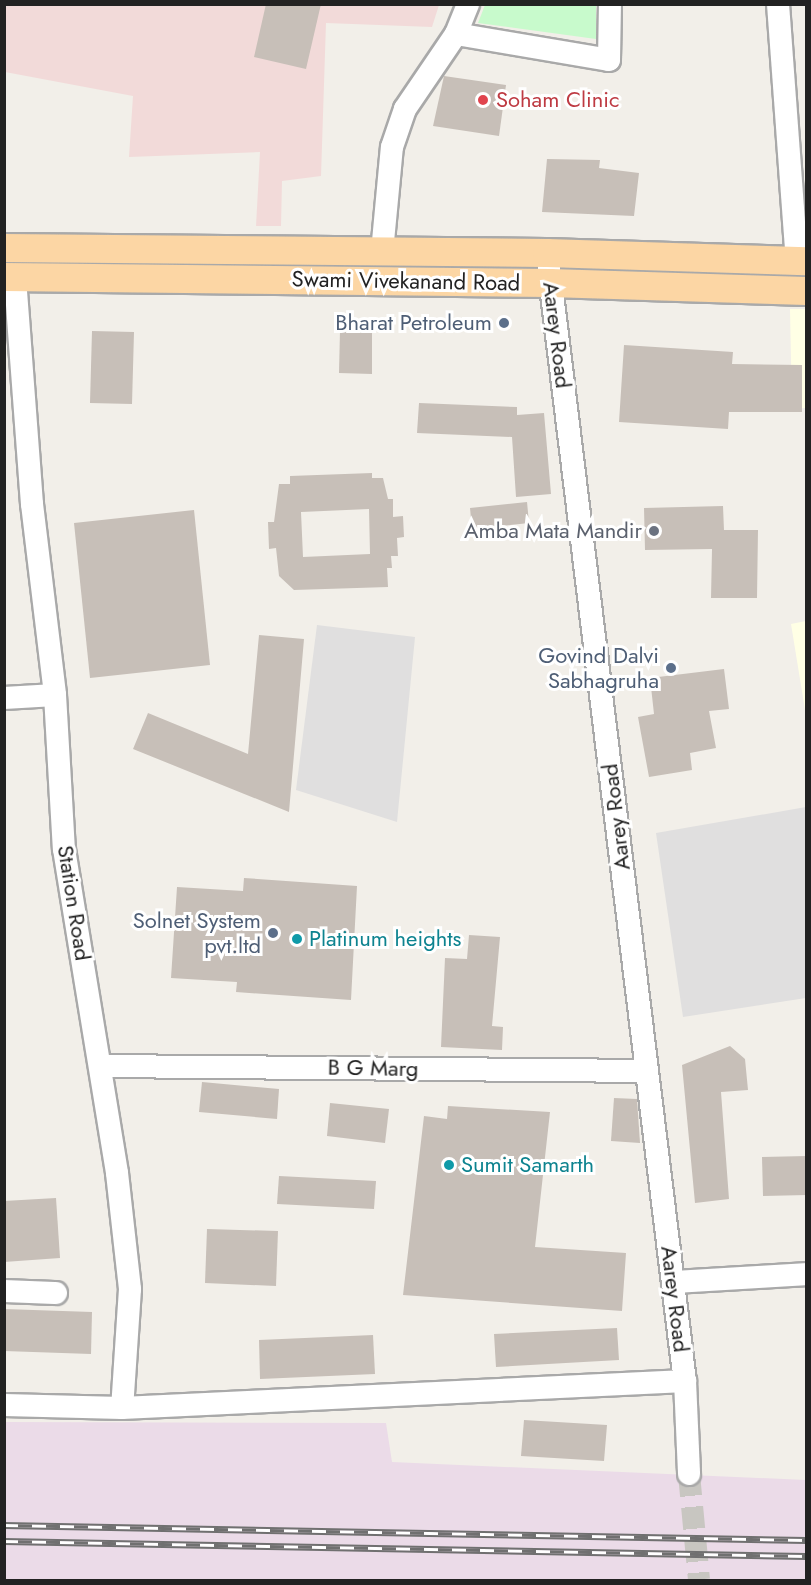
<!DOCTYPE html>
<html>
<head>
<meta charset="utf-8">
<style>
  body { margin:0 }
  #map { position:relative; width:811px; height:1585px; overflow:hidden; background:#f2efe9; font-family:Jost,sans-serif }
  div>[style] { position:absolute }
  [style*='--x'] { left:calc(var(--x)*1px); top:calc(var(--y)*1px); width:calc(var(--w)*1px); rotate:calc(var(--a)*1deg) }
  .residential>* { inset:0; background:#e0dfdf }
  .commercial>* { inset:0; background:#f2dad9 }
  .industrial>* { inset:0; background:#ebdbe8 }
  .education>* { inset:0; background:#ffffe5 }
  .park>* { inset:0; background:#c8facc }
  .building>* { inset:0; background:#c7bfb8 }
  .minor-tunnel>* { height:22px; margin-top:-11px; transform-origin:0; background:repeating-linear-gradient(90deg,#c8c6c1 0 22px,transparent 0 33px) }
  .roads { filter:drop-shadow(2px 0 #a9a9a9) drop-shadow(-2px 0 #a9a9a9) drop-shadow(0 2px #a9a9a9) drop-shadow(0 -2px #a9a9a9) }
  .minor>* { height:22px; margin:-11px; padding:0 11px; transform-origin:11px; border-radius:11px; background:#fff }
  .major>* { height:28px; margin:-14px; padding:0 14px; transform-origin:14px; border-radius:14px; background:#fcd6a4 }
  .rail>* { height:7px; margin-top:-3.5px; transform-origin:0; background:repeating-linear-gradient(90deg,#fff 0 14px,#707070 0 28px); box-sizing:border-box; border-block:2px solid #707070 }
  .dots>* { width:16px; height:16px; translate:-50% -50%; box-sizing:border-box; border:3px solid #fff; border-radius:50% }
  span { translate:-50% -50%; white-space:nowrap; text-align:center; line-height:1.15; -webkit-text-stroke:6px #fff; paint-order:stroke }
  .health-label { font-size:22px; color:#be3a42 }
  .left { translate:0 -50%; text-align:left }
  .street-label { font-size:22px; color:#222 }
  .service-label { font-size:22px; color:#4e5e75 }
  .right { translate:-100% -50%; text-align:right }
  .worship-label { font-size:22px; color:#5b616d }
  .culture-label { font-size:22px; color:#0d838f }
  .frame { position:absolute; inset:0; border:6px solid #222; pointer-events:none }
</style>
</head>
<body>
<div id="map">
  <div class="residential">
    <div style="clip-path:polygon(317px 625px,415px 637px,397px 822px,296px 790px)"></div>
    <div style="clip-path:polygon(806px 807px,806px 998px,683px 1017px,656px 833px)"></div>
  </div>
  <div class="commercial">
    <div style="clip-path:polygon(4px 5px,439px 5px,432px 27px,326px 23px,321px 176px,282px 181px,281px 226px,256px 226px,260px 152px,129px 157px,133px 96px,5px 72px)"></div>
  </div>
  <div class="industrial">
    <div style="clip-path:polygon(5px 1422px,386px 1423px,392px 1462px,806px 1480px,806px 1580px,5px 1580px)"></div>
  </div>
  <div class="education">
    <div style="clip-path:polygon(790px 309px,806px 309px,806px 408px,792px 409px)"></div>
    <div style="clip-path:polygon(806px 621px,806px 716px,791px 624px)"></div>
  </div>
  <div class="park">
    <div style="clip-path:polygon(485px 5px,596px 5px,596px 39px,478px 23px)"></div>
  </div>
  <div class="building">
    <div style="clip-path:polygon(266px 4px,321px 4px,306px 69px,254px 57px)"></div>
    <div style="clip-path:polygon(444px 76px,506px 85px,499px 136px,433px 126px)"></div>
    <div style="clip-path:polygon(547px 159px,600px 160px,599px 168px,639px 173px,634px 216px,542px 212px)"></div>
    <div style="clip-path:polygon(92px 331px,134px 332px,132px 404px,90px 403px)"></div>
    <div style="clip-path:polygon(340px 331px,372px 331px,372px 374px,339px 373px)"></div>
    <div style="clip-path:polygon(624px 345px,733px 352px,732px 364px,802px 365px,802px 412px,729px 412px,728px 429px,619px 422px)"></div>
    <div style="clip-path:polygon(419px 403px,517px 407px,517px 415px,544px 413px,551px 494px,516px 497px,512px 437px,417px 433px)"></div>
    <div style="clip-path:polygon(evenodd,372px 473px,372px 478px,383px 478px,388px 499px,393px 499px,393px 517px,403px 516px,404px 537px,397px 538px,398px 556px,391px 556px,392px 568px,387px 568px,388px 587px,294px 590px,279px 576px,276px 548px,269px 549px,268px 522px,274px 522px,279px 484px,290px 484px,290px 476px,372px 473px,369px 509px,370px 554px,303px 557px,301px 512px,369px 509px)"></div>
    <div style="clip-path:polygon(527px 502px,529px 523px,472px 529px,470px 508px)"></div>
    <div style="clip-path:polygon(723px 506px,724px 530px,758px 530px,757px 598px,711px 598px,712px 549px,645px 550px,644px 508px)"></div>
    <div style="clip-path:polygon(194px 510px,210px 665px,90px 678px,74px 523px)"></div>
    <div style="clip-path:polygon(259px 635px,304px 639px,289px 812px,133px 749px,148px 713px,248px 754px)"></div>
    <div style="clip-path:polygon(724px 669px,729px 709px,709px 711px,716px 748px,690px 753px,692px 770px,649px 777px,638px 717px,654px 714px,650px 678px)"></div>
    <div style="clip-path:polygon(244px 878px,357px 886px,351px 1000px,236px 992px,237px 982px,171px 978px,177px 887px,243px 891px)"></div>
    <div style="clip-path:polygon(469px 935px,500px 937px,492px 1026px,503px 1027px,502px 1050px,441px 1047px,445px 958px,467px 959px)"></div>
    <div style="clip-path:polygon(730px 1046px,745px 1059px,748px 1090px,721px 1092px,729px 1199px,695px 1203px,682px 1065px)"></div>
    <div style="clip-path:polygon(202px 1082px,279px 1089px,277px 1119px,199px 1112px)"></div>
    <div style="clip-path:polygon(614px 1098px,637px 1099px,640px 1143px,611px 1141px)"></div>
    <div style="clip-path:polygon(330px 1103px,389px 1109px,385px 1143px,327px 1136px)"></div>
    <div style="clip-path:polygon(448px 1106px,550px 1112px,535px 1247px,626px 1253px,622px 1311px,403px 1295px,424px 1116px,447px 1119px)"></div>
    <div style="clip-path:polygon(807px 1156px,807px 1195px,763px 1196px,762px 1157px)"></div>
    <div style="clip-path:polygon(279px 1176px,376px 1181px,374px 1209px,277px 1204px)"></div>
    <div style="clip-path:polygon(56px 1198px,60px 1258px,4px 1262px,4px 1201px)"></div>
    <div style="clip-path:polygon(207px 1229px,278px 1231px,276px 1286px,205px 1283px)"></div>
    <div style="clip-path:polygon(4px 1309px,92px 1312px,91px 1354px,4px 1351px)"></div>
    <div style="clip-path:polygon(617px 1328px,619px 1360px,496px 1367px,494px 1334px)"></div>
    <div style="clip-path:polygon(373px 1335px,375px 1374px,260px 1379px,259px 1340px)"></div>
    <div style="clip-path:polygon(524px 1420px,607px 1425px,604px 1461px,521px 1456px)"></div>
  </div>
  <div class="minor-tunnel">
    <div style="--x:689;--y:1474;--w:106;--a:84.6"></div>
  </div>
  <div class="roads">
    <div class="minor">
      <div style="--x:778;--y:4;--w:258;--a:85.8"></div>
      <div style="--x:456;--y:34;--w:32;--a:-68"></div>
      <div style="--x:382;--y:252;--w:105;--a:-84.6"></div>
      <div style="--x:392;--y:147;--w:40;--a:-71.1"></div>
      <div style="--x:405;--y:109;--w:91;--a:-55.8"></div>
      <div style="--x:456;--y:34;--w:155;--a:9.6"></div>
      <div style="--x:609;--y:60;--w:56;--a:-89"></div>
      <div style="--x:547;--y:253;--w:1136;--a:83.03"></div>
      <div style="--x:685;--y:1381;--w:93;--a:87.5"></div>
      <div style="--x:15;--y:278;--w:227;--a:85.7"></div>
      <div style="--x:32;--y:504;--w:192;--a:83.1"></div>
      <div style="--x:55;--y:695;--w:154;--a:86.7"></div>
      <div style="--x:64;--y:849;--w:328;--a:80.7"></div>
      <div style="--x:117;--y:1173;--w:117;--a:83.6"></div>
      <div style="--x:130;--y:1289;--w:119;--a:93.8"></div>
      <div style="--x:4;--y:698;--w:51;--a:-3.4"></div>
      <div style="--x:100;--y:1066;--w:547;--a:0.52"></div>
      <div style="--x:673;--y:1282;--w:133;--a:-3.4"></div>
      <div style="--x:4;--y:1291;--w:52;--a:2.2"></div>
      <div style="--x:4;--y:1405;--w:118;--a:1.5"></div>
      <div style="--x:122;--y:1408;--w:564;--a:-2.75"></div>
    </div>
    <div class="major">
      <div style="--x:4;--y:248;--w:543;--a:0.53"></div>
      <div style="--x:547;--y:253;--w:259;--a:1.8"></div>
      <div style="--x:4;--y:277;--w:546;--a:0.63"></div>
      <div style="--x:550;--y:283;--w:256;--a:1.8"></div>
    </div>
  </div>
  <div class="rail">
    <div style="--x:4;--y:1525;--w:802;--a:1.07"></div>
    <div style="--x:4;--y:1541;--w:802;--a:1.07"></div>
  </div>
  <div class="dots">
    <div style="left:483px;top:100px;background:#e0444e"></div>
    <div style="left:504px;top:323px;background:#5c6f8a"></div>
    <div style="left:654px;top:531px;background:#6b7280"></div>
    <div style="left:671px;top:668px;background:#5c6f8a"></div>
    <div style="left:273px;top:933px;background:#5c6f8a"></div>
    <div style="left:297px;top:939px;background:#0f9aa8"></div>
    <div style="left:449px;top:1165px;background:#0f9aa8"></div>
  </div>
  <div class="health-label">
    <span class="left" style="left:496px;top:100px">Soham Clinic</span>
  </div>
  <div class="street-label">
    <span style="left:406px;top:281px;rotate:1deg">Swami Vivekanand Road</span>
    <span style="left:557px;top:335px;rotate:83deg">Aarey Road</span>
    <span style="left:616px;top:817px;rotate:-97deg">Aarey Road</span>
    <span style="left:74px;top:903px;rotate:81deg">Station Road</span>
    <span style="left:373px;top:1068px;rotate:1deg">B G Marg</span>
    <span style="left:675px;top:1299px;rotate:83deg">Aarey Road</span>
  </div>
  <div class="service-label">
    <span class="right" style="left:492px;top:323px">Bharat Petroleum</span>
    <span class="right" style="left:659px;top:668px">Govind Dalvi<br>Sabhagruha</span>
    <span class="right" style="left:261px;top:933px">Solnet System<br>pvt.ltd</span>
  </div>
  <div class="worship-label">
    <span class="right" style="left:642px;top:531px">Amba Mata Mandir</span>
  </div>
  <div class="culture-label">
    <span class="left" style="left:309px;top:939px">Platinum heights</span>
    <span class="left" style="left:461px;top:1165px">Sumit Samarth</span>
  </div>
  <div class="frame"></div>
</div>
</body>
</html>
